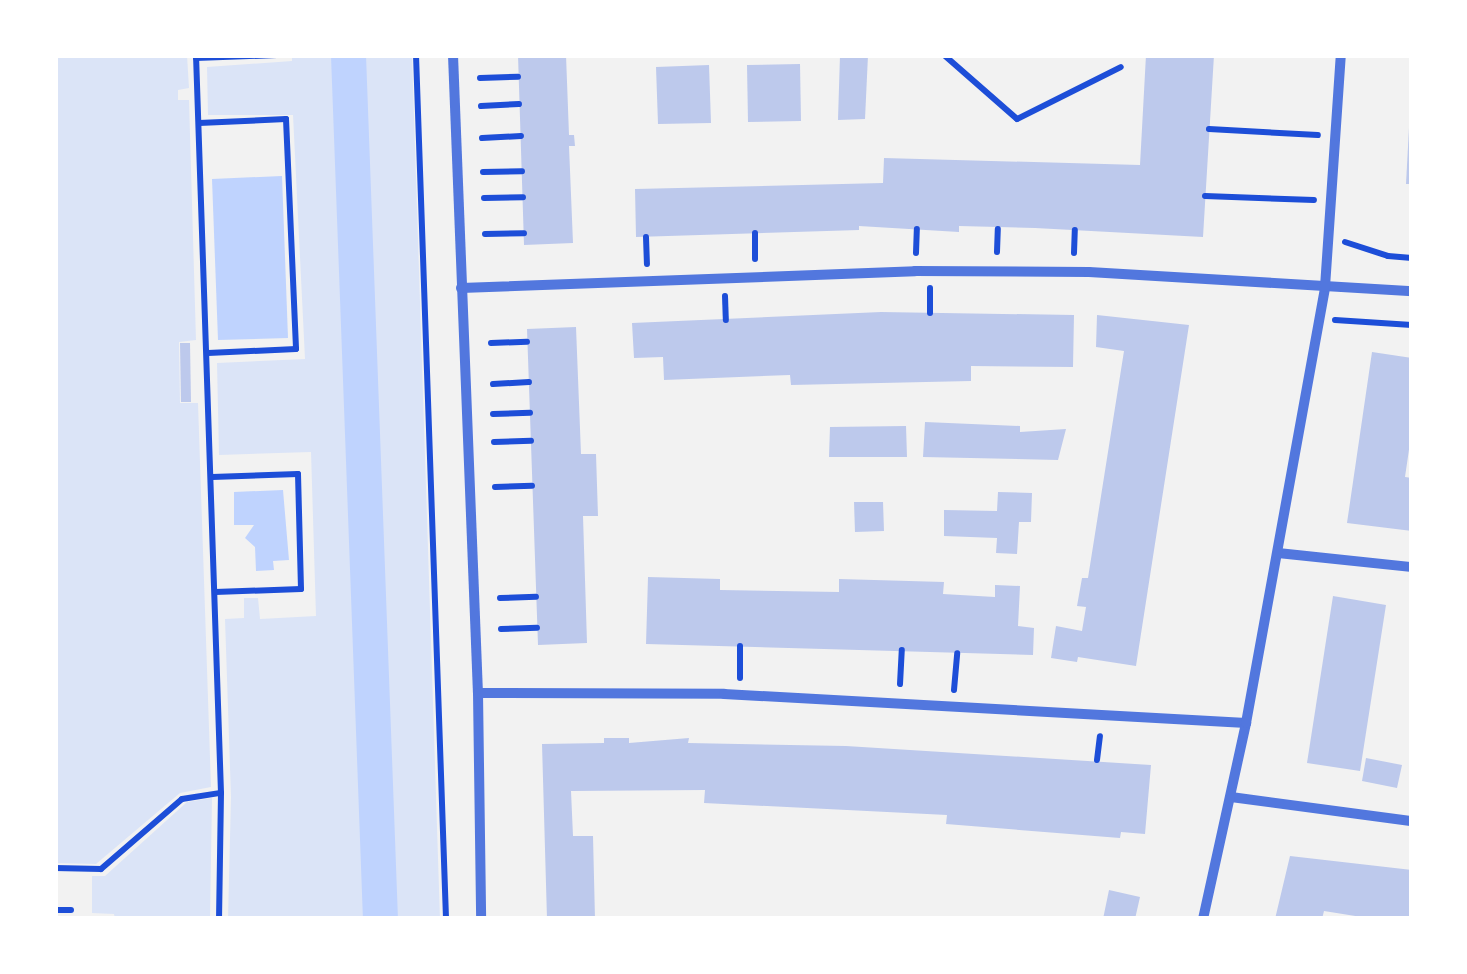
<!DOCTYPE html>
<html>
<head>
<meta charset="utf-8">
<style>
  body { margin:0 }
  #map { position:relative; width:1467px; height:974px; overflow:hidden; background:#f2f2f2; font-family:"Source Sans 3",sans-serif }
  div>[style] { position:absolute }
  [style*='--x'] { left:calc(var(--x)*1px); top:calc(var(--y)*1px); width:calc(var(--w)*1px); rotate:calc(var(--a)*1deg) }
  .green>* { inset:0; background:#dbe4f7 }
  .water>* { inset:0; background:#bfd3fe }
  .canal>* { height:35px; margin:-17.5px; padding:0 17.5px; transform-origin:17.5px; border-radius:17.5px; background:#bfd3fe }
  .building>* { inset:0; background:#bdc9ec }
  .path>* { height:6px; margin:-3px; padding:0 3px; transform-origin:3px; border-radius:3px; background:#1d4ed8 }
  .minor>* { height:10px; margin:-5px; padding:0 5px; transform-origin:5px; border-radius:5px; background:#5277de }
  span { translate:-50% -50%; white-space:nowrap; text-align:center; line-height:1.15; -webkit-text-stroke:8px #fff; paint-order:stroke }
  .frame { position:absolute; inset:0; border:58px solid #fff; pointer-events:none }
</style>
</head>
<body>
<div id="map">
  <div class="green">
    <div style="clip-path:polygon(55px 55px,187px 55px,189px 88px,178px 90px,178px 100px,189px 100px,196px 340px,179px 342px,180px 403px,198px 403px,211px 787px,180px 793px,96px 864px,55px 863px)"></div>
    <div style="clip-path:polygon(292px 55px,412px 55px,440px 919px,228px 919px,231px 797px,225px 619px,244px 618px,244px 598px,258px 598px,260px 619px,316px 616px,311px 452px,219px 455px,217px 363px,305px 359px,293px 115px,208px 115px,207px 67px,292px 61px)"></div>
    <div style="clip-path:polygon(212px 798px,210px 919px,115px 919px,114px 914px,92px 913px,92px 876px,105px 876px,187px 802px)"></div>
  </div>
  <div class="water">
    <div style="clip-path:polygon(282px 176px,288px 338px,218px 340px,212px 179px)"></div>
    <div style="clip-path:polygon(283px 490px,289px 560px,273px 561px,274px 570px,256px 571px,255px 547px,245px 538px,254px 525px,234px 525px,234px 492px)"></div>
  </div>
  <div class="canal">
    <div style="--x:348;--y:55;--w:865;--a:87.88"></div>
  </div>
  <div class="building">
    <div style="clip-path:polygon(518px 55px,566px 55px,569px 135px,574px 135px,575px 146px,569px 146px,573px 243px,524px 245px)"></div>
    <div style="clip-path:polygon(840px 55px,868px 55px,865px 119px,838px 120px)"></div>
    <div style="clip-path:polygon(1146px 55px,1214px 55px,1203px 237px,1035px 228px,959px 226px,959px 232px,859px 226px,859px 230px,636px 237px,635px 189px,883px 183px,884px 158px,1140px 165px)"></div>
    <div style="clip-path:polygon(800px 64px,801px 121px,748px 122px,747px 65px)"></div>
    <div style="clip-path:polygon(709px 65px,711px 123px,658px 124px,656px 67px)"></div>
    <div style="clip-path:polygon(1409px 128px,1412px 128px,1412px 184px,1406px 184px)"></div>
    <div style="clip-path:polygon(881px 312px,1074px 315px,1073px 367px,971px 366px,971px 381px,791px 385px,790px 375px,664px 380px,663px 357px,634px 358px,632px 323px)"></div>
    <div style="clip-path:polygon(1097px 315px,1189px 325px,1136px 666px,1078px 657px,1077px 662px,1051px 658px,1056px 626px,1082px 631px,1086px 607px,1077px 606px,1082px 578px,1088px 578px,1124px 351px,1096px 347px)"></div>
    <div style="clip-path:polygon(576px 327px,581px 454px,596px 454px,598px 516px,583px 516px,587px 643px,538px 645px,527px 329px)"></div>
    <div style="clip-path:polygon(180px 343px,190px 343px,191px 402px,181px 402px)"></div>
    <div style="clip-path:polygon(1372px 352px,1412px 358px,1412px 429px,1405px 477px,1412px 478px,1412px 531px,1347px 523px)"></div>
    <div style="clip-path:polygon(925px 422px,1020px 426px,1020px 432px,1066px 429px,1058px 460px,923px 457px)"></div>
    <div style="clip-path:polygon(906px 426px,907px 457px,829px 457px,830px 427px)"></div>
    <div style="clip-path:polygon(998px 492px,1032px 493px,1031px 522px,1019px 522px,1017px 554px,996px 553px,997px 538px,944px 536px,944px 510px,997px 511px)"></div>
    <div style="clip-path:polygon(854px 502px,883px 502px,884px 531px,855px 532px)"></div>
    <div style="clip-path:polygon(648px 577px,720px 579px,720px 590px,839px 592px,839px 579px,944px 582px,943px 594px,995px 597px,995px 585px,1020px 586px,1018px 626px,1034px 628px,1033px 655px,646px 644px)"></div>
    <div style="clip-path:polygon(1333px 596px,1386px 605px,1360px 771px,1307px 763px)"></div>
    <div style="clip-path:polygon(604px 738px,629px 738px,629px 743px,689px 738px,688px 743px,846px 746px,1151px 765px,1145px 834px,1121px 832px,1120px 838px,946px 824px,947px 815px,704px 803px,705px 790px,571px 791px,573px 836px,593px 836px,595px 919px,547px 919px,542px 744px,604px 743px)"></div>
    <div style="clip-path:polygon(1366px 758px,1402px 765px,1397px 788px,1362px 781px)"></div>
    <div style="clip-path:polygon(1290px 856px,1412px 870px,1412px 919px,1374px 919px,1324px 911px,1322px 919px,1275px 919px)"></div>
    <div style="clip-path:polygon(1109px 890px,1140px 897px,1135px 919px,1103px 919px)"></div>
  </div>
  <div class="path">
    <div style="--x:196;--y:55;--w:738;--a:88.06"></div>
    <div style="--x:221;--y:793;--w:126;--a:90.9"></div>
    <div style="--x:416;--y:55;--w:865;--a:88.01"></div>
    <div style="--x:944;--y:55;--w:97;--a:41.2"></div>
    <div style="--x:1017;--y:119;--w:116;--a:-26.6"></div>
    <div style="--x:196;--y:58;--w:81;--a:-2.1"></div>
    <div style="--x:480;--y:78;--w:38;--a:-2"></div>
    <div style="--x:481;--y:106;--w:38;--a:-3"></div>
    <div style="--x:199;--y:123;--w:87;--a:-2.6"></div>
    <div style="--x:286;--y:119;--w:230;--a:87.5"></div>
    <div style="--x:296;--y:349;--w:88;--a:177.4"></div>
    <div style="--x:1209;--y:129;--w:109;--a:3.2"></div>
    <div style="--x:482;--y:138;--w:39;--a:-3"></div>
    <div style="--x:483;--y:172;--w:39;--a:-1"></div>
    <div style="--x:1205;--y:196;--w:109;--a:2.1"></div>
    <div style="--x:484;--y:198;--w:39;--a:-1"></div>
    <div style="--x:755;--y:233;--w:26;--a:90"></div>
    <div style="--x:485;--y:234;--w:39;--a:-1"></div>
    <div style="--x:646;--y:237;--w:27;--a:88"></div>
    <div style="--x:1345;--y:242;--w:45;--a:18"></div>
    <div style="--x:1388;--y:256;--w:24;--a:5"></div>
    <div style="--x:997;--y:252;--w:23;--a:-88"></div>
    <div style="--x:916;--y:253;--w:24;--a:-88"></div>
    <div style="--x:1074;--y:253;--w:23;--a:-88"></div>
    <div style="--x:725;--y:296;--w:24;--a:88"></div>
    <div style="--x:930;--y:313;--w:25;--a:-90"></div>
    <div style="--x:1335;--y:320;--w:77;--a:3.7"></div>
    <div style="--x:491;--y:343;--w:36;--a:-2"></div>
    <div style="--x:493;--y:384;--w:36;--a:-3"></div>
    <div style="--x:493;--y:414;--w:37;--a:-2"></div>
    <div style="--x:494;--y:442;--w:37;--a:-2"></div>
    <div style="--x:212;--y:477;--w:86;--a:-2"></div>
    <div style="--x:298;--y:474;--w:115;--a:88.5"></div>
    <div style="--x:301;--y:589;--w:86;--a:178"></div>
    <div style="--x:495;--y:487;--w:37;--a:-2"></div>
    <div style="--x:500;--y:598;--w:36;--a:-2"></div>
    <div style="--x:501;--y:629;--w:36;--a:-2"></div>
    <div style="--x:740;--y:678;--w:32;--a:-90"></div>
    <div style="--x:900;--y:684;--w:34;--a:-87"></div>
    <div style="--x:954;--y:690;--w:37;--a:-85"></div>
    <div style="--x:1097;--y:760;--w:24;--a:-83"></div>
    <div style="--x:55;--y:868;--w:46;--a:1.2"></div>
    <div style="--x:101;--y:869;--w:107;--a:-40.8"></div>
    <div style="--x:182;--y:799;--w:39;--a:-9"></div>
    <div style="--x:55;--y:910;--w:16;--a:0"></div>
  </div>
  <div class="minor">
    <div style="--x:453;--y:55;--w:638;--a:87.76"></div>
    <div style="--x:478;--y:693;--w:226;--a:89.2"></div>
    <div style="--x:461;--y:288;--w:454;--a:-2.1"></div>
    <div style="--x:915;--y:271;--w:174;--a:0.3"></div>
    <div style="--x:1089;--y:272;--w:324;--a:3.4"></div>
    <div style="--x:1278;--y:553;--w:135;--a:6"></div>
    <div style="--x:478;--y:693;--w:246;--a:0.2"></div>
    <div style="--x:724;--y:694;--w:523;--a:3.18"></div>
    <div style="--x:1231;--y:797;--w:183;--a:7.6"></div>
    <div style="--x:1203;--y:919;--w:201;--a:-77.6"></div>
    <div style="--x:1246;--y:723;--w:443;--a:-79.7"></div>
    <div style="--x:1325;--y:287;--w:233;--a:-86.1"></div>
  </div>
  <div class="frame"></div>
</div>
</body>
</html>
